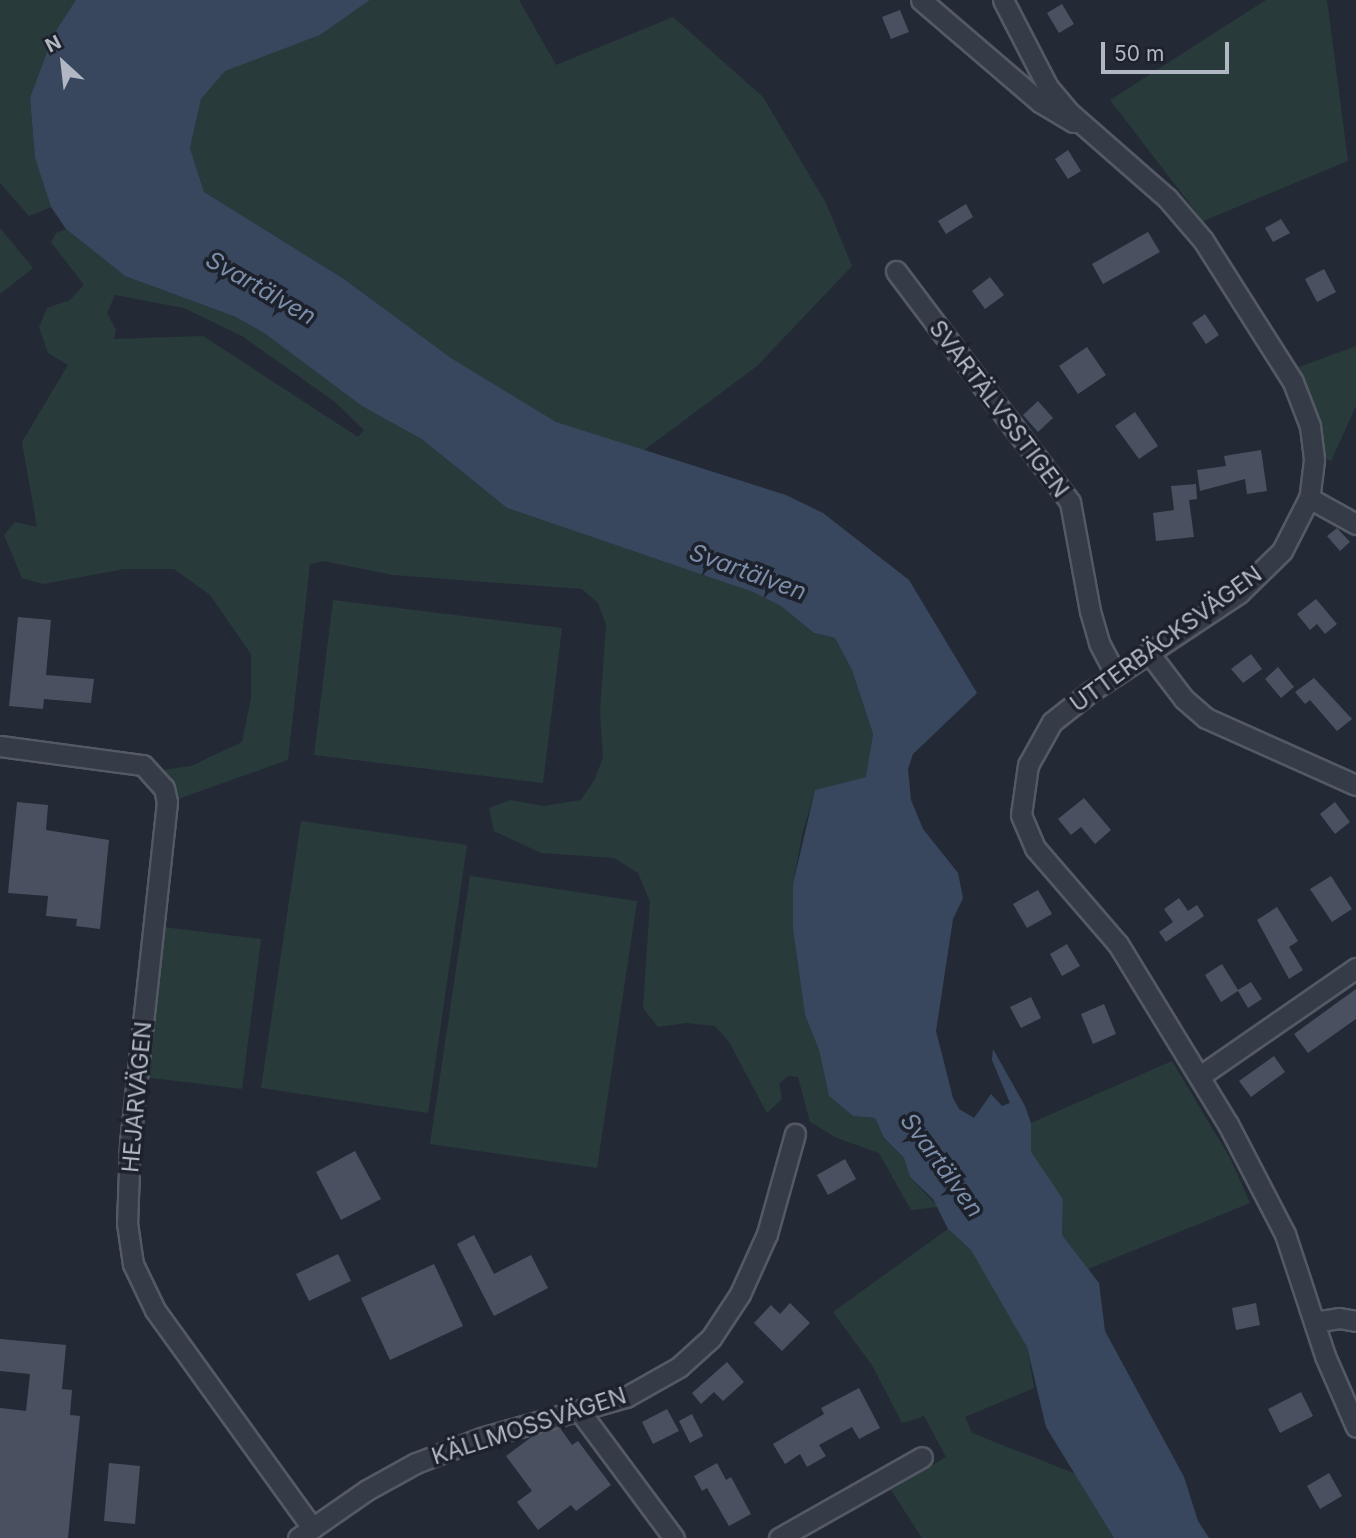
<!DOCTYPE html>
<html>
<head>
<meta charset="utf-8">
<style>
  body { margin:0 }
  #map { position:relative; width:1356px; height:1538px; overflow:hidden; background:#232a36; font-family:Inter,sans-serif }
  div>[style] { position:absolute }
  [style*='--x'] { left:calc(var(--x)*1px); top:calc(var(--y)*1px); width:calc(var(--w)*1px); rotate:calc(var(--a)*1deg) }
  .green>* { inset:0; background:#293a3b }
  .water>* { inset:0; background:#39475e }
  .building>* { inset:0; background:#495160 }
  .roads { filter:drop-shadow(2px 0 #545a65) drop-shadow(-2px 0 #545a65) drop-shadow(0 2px #545a65) drop-shadow(0 -2px #545a65) }
  .minor>* { height:19px; margin:-9.5px; padding:0 9.5px; transform-origin:9.5px; border-radius:9.5px; background:#363c47 }
  span { translate:-50% -50%; white-space:nowrap; text-align:center; line-height:1.15; -webkit-text-stroke:7px #1c212c; paint-order:stroke }
  .street-label { font-size:23px; color:#b1b7c3 }
  .water-label { font-size:24px; color:#7c8da9; font-style:italic }
  .north { position:absolute; left:28px; top:28px; width:70px; height:70px; -webkit-text-stroke:5px #1c212c; paint-order:stroke; rotate:333deg; font-size:19px; font-weight:700; line-height:28px; text-align:center; color:#b1b7c3 }
  .north::after { content:''; display:block; margin:auto; width:24px; height:32px; background:#b1b7c3; clip-path:polygon(50% 0,100% 100%,50% 72%,0 100%) }
  .scale { position:absolute; left:1101px; top:42px; width:128px; height:32px; box-sizing:border-box; border:4px solid #b1b7c3; border-top:0; padding-left:9px; font-size:21px; line-height:24px; white-space:nowrap; color:#b1b7c3; -webkit-text-stroke:5px #1c212c; paint-order:stroke }
</style>
</head>
<body>
<div id="map">
  <div class="green">
    <div style="clip-path:polygon(0 0,252px 0,30px 98px,35px 158px,51px 207px,29px 216px,0 183px)"></div>
    <div style="clip-path:polygon(370px 0,519px 0,556px 65px,673px 17px,763px 97px,826px 203px,852px 266px,757px 366px,643px 451px,557px 423px,451px 358px,344px 279px,204px 192px,190px 148px,201px 99px,225px 70px,320px 35px)"></div>
    <div style="clip-path:polygon(1266px 0,1327px 0,1348px 161px,1203px 221px,1110px 100px)"></div>
    <div style="clip-path:polygon(0 228px,33px 268px,0 294px)"></div>
    <div style="clip-path:polygon(evenodd,66px 229px,125px 276px,236px 317px,264px 333px,362px 406px,423px 440px,507px 508px,753px 592px,781px 606px,814px 633px,835px 638px,852px 670px,873px 734px,867px 777px,815px 790px,802px 835px,793px 884px,793px 929px,805px 1015px,819px 1050px,829px 1096px,853px 1116px,875px 1118px,884px 1139px,904px 1158px,910px 1177px,938px 1207px,911px 1210px,879px 1153px,837px 1138px,810px 1122px,798px 1077px,788px 1076px,779px 1084px,782px 1099px,767px 1113px,729px 1042px,715px 1026px,686px 1023px,658px 1027px,643px 1008px,650px 902px,638px 873px,614px 858px,541px 853px,494px 831px,489px 808px,510px 800px,544px 806px,581px 800px,595px 779px,603px 757px,600px 712px,606px 624px,598px 603px,582px 589px,393px 575px,323px 561px,310px 564px,288px 760px,175px 800px,163px 770px,191px 766px,242px 742px,251px 698px,251px 654px,210px 595px,174px 569px,124px 569px,43px 584px,22px 578px,4px 535px,15px 522px,37px 527px,22px 442px,68px 365px,48px 353px,39px 327px,47px 308px,70px 300px,84px 285px,51px 242px,56px 233px,66px 229px,115px 295px,184px 308px,242px 336px,335px 402px,364px 430px,358px 437px,203px 336px,114px 339px,116px 330px,107px 313px,115px 295px)"></div>
    <div style="clip-path:polygon(1356px 346px,1356px 406px,1331px 461px,1316px 456px,1288px 371px)"></div>
    <div style="clip-path:polygon(333px 600px,562px 628px,543px 783px,314px 755px)"></div>
    <div style="clip-path:polygon(301px 821px,467px 845px,428px 1113px,261px 1088px)"></div>
    <div style="clip-path:polygon(470px 876px,637px 901px,597px 1168px,430px 1144px)"></div>
    <div style="clip-path:polygon(163px 927px,261px 939px,242px 1089px,144px 1077px)"></div>
    <div style="clip-path:polygon(1172px 1061px,1230px 1158px,1250px 1203px,1088px 1269px,1062px 1235px,1063px 1199px,1030px 1152px,1031px 1123px)"></div>
    <div style="clip-path:polygon(948px 1229px,971px 1250px,1009px 1311px,1027px 1347px,1034px 1388px,965px 1417px,972px 1433px,1076px 1474px,1114px 1538px,922px 1538px,891px 1490px,946px 1457px,924px 1416px,902px 1423px,872px 1365px,833px 1312px)"></div>
  </div>
  <div class="water">
    <div style="clip-path:polygon(76px 0,370px 0,320px 35px,225px 71px,201px 99px,190px 148px,204px 192px,344px 279px,451px 358px,556px 422px,786px 495px,823px 513px,909px 580px,977px 693px,913px 754px,908px 769px,911px 800px,923px 829px,958px 873px,963px 898px,953px 919px,936px 1031px,953px 1098px,959px 1109px,974px 1118px,991px 1094px,1002px 1106px,1010px 1103px,992px 1060px,993px 1049px,1025px 1106px,1031px 1123px,1031px 1152px,1063px 1199px,1062px 1235px,1099px 1283px,1105px 1331px,1184px 1477px,1198px 1521px,1209px 1538px,1114px 1538px,1046px 1427px,1027px 1347px,971px 1250px,948px 1229px,933px 1199px,910px 1177px,904px 1158px,884px 1138px,875px 1118px,853px 1116px,829px 1096px,819px 1050px,805px 1015px,793px 929px,793px 884px,815px 790px,866px 777px,873px 734px,852px 670px,835px 638px,814px 633px,781px 606px,753px 592px,507px 508px,423px 440px,362px 406px,264px 333px,236px 317px,125px 276px,66px 229px,51px 207px,35px 158px,30px 98px,54px 34px)"></div>
  </div>
  <div class="building">
    <div style="clip-path:polygon(1062px 4px,1074px 24px,1059px 33px,1047px 13px)"></div>
    <div style="clip-path:polygon(900px 10px,909px 32px,891px 39px,882px 17px)"></div>
    <div style="clip-path:polygon(1068px 150px,1081px 171px,1068px 179px,1055px 159px)"></div>
    <div style="clip-path:polygon(966px 204px,973px 217px,946px 234px,938px 221px)"></div>
    <div style="clip-path:polygon(1281px 219px,1290px 233px,1273px 242px,1265px 228px)"></div>
    <div style="clip-path:polygon(1148px 232px,1160px 252px,1103px 284px,1092px 264px)"></div>
    <div style="clip-path:polygon(1324px 269px,1336px 292px,1317px 302px,1305px 279px)"></div>
    <div style="clip-path:polygon(990px 277px,1004px 295px,985px 309px,972px 291px)"></div>
    <div style="clip-path:polygon(1205px 314px,1219px 335px,1206px 344px,1192px 323px)"></div>
    <div style="clip-path:polygon(1087px 347px,1106px 375px,1078px 394px,1059px 366px)"></div>
    <div style="clip-path:polygon(1038px 401px,1053px 418px,1038px 432px,1023px 415px)"></div>
    <div style="clip-path:polygon(1135px 412px,1158px 446px,1139px 459px,1115px 426px)"></div>
    <div style="clip-path:polygon(1261px 450px,1267px 491px,1247px 494px,1245px 479px,1200px 491px,1197px 470px,1226px 466px,1224px 456px)"></div>
    <div style="clip-path:polygon(1196px 484px,1197px 499px,1189px 500px,1194px 537px,1156px 541px,1153px 513px,1174px 510px,1171px 486px)"></div>
    <div style="clip-path:polygon(1337px 528px,1350px 542px,1340px 551px,1327px 536px)"></div>
    <div style="clip-path:polygon(1316px 599px,1337px 624px,1325px 634px,1317px 624px,1310px 630px,1297px 614px)"></div>
    <div style="clip-path:polygon(18px 617px,51px 620px,46px 675px,94px 679px,91px 703px,44px 699px,43px 709px,9px 706px)"></div>
    <div style="clip-path:polygon(1251px 654px,1262px 669px,1243px 683px,1231px 669px)"></div>
    <div style="clip-path:polygon(1278px 667px,1294px 687px,1281px 698px,1265px 679px)"></div>
    <div style="clip-path:polygon(1314px 678px,1352px 719px,1337px 731px,1310px 700px,1305px 704px,1295px 692px)"></div>
    <div style="clip-path:polygon(1084px 798px,1111px 830px,1095px 844px,1081px 827px,1071px 835px,1058px 819px)"></div>
    <div style="clip-path:polygon(17px 802px,48px 805px,46px 830px,109px 840px,100px 929px,76px 926px,77px 919px,46px 916px,48px 896px,8px 893px)"></div>
    <div style="clip-path:polygon(1335px 802px,1350px 822px,1335px 834px,1320px 814px)"></div>
    <div style="clip-path:polygon(1331px 876px,1352px 909px,1332px 922px,1310px 889px)"></div>
    <div style="clip-path:polygon(1038px 890px,1052px 914px,1027px 928px,1013px 904px)"></div>
    <div style="clip-path:polygon(1179px 898px,1188px 911px,1197px 905px,1204px 916px,1166px 942px,1159px 932px,1173px 922px,1164px 909px)"></div>
    <div style="clip-path:polygon(1277px 907px,1298px 941px,1289px 947px,1303px 970px,1289px 979px,1257px 920px)"></div>
    <div style="clip-path:polygon(1067px 944px,1080px 966px,1062px 976px,1050px 954px)"></div>
    <div style="clip-path:polygon(1222px 964px,1238px 990px,1251px 982px,1262px 999px,1248px 1008px,1238px 991px,1221px 1002px,1205px 975px)"></div>
    <div style="clip-path:polygon(1356px 989px,1356px 1019px,1308px 1053px,1294px 1034px)"></div>
    <div style="clip-path:polygon(1031px 997px,1041px 1018px,1021px 1028px,1010px 1007px)"></div>
    <div style="clip-path:polygon(1104px 1004px,1116px 1034px,1093px 1044px,1081px 1014px)"></div>
    <div style="clip-path:polygon(1274px 1056px,1285px 1072px,1251px 1097px,1239px 1081px)"></div>
    <div style="clip-path:polygon(355px 1151px,381px 1199px,341px 1220px,316px 1172px)"></div>
    <div style="clip-path:polygon(845px 1159px,856px 1179px,828px 1195px,817px 1175px)"></div>
    <div style="clip-path:polygon(474px 1235px,494px 1274px,531px 1255px,548px 1288px,494px 1316px,457px 1244px)"></div>
    <div style="clip-path:polygon(338px 1254px,351px 1281px,309px 1301px,296px 1274px)"></div>
    <div style="clip-path:polygon(434px 1264px,463px 1326px,390px 1360px,361px 1298px)"></div>
    <div style="clip-path:polygon(790px 1303px,810px 1323px,782px 1351px,754px 1323px,771px 1305px,780px 1314px)"></div>
    <div style="clip-path:polygon(1256px 1303px,1260px 1325px,1236px 1330px,1232px 1308px)"></div>
    <div style="clip-path:polygon(0 1339px,66px 1345px,62px 1389px,72px 1390px,70px 1415px,80px 1416px,68px 1538px,0 1538px,0 1408px,26px 1411px,30px 1374px,0 1371px)"></div>
    <div style="clip-path:polygon(727px 1362px,744px 1382px,723px 1401px,714px 1392px,701px 1404px,692px 1393px)"></div>
    <div style="clip-path:polygon(859px 1388px,880px 1428px,859px 1439px,852px 1427px,819px 1445px,826px 1456px,807px 1467px,800px 1454px,785px 1464px,773px 1444px,824px 1414px,821px 1408px)"></div>
    <div style="clip-path:polygon(1301px 1392px,1313px 1416px,1280px 1433px,1268px 1409px)"></div>
    <div style="clip-path:polygon(667px 1409px,679px 1431px,653px 1444px,642px 1422px)"></div>
    <div style="clip-path:polygon(692px 1414px,703px 1436px,690px 1443px,679px 1421px)"></div>
    <div style="clip-path:polygon(560px 1428px,572px 1445px,578px 1441px,611px 1485px,576px 1511px,571px 1505px,538px 1530px,517px 1502px,532px 1491px,506px 1456px,533px 1436px)"></div>
    <div style="clip-path:polygon(109px 1463px,140px 1466px,135px 1524px,104px 1521px)"></div>
    <div style="clip-path:polygon(717px 1463px,726px 1480px,731px 1477px,751px 1514px,729px 1526px,707px 1488px,702px 1491px,694px 1476px)"></div>
    <div style="clip-path:polygon(1329px 1473px,1342px 1496px,1320px 1509px,1307px 1486px)"></div>
  </div>
  <div class="roads">
    <div class="minor">
      <div style="--x:921;--y:0;--w:157;--a:40.6"></div>
      <div style="--x:1040;--y:102;--w:39;--a:31"></div>
      <div style="--x:1003;--y:0;--w:98;--a:62.7"></div>
      <div style="--x:1048;--y:87;--w:35;--a:50"></div>
      <div style="--x:1071;--y:114;--w:128;--a:41.2"></div>
      <div style="--x:1167;--y:198;--w:55;--a:49.4"></div>
      <div style="--x:1203;--y:240;--w:168;--a:57.6"></div>
      <div style="--x:1293;--y:382;--w:47;--a:68.9"></div>
      <div style="--x:1310;--y:426;--w:34;--a:83"></div>
      <div style="--x:1314;--y:460;--w:38;--a:97"></div>
      <div style="--x:1309;--y:498;--w:59;--a:117"></div>
      <div style="--x:1282;--y:551;--w:60;--a:135.7"></div>
      <div style="--x:1239;--y:593;--w:179;--a:146.4"></div>
      <div style="--x:1090;--y:692;--w:48;--a:141.7"></div>
      <div style="--x:1052;--y:722;--w:49;--a:119.2"></div>
      <div style="--x:1028;--y:765;--w:50;--a:98"></div>
      <div style="--x:1021;--y:815;--w:36;--a:67"></div>
      <div style="--x:1035;--y:848;--w:127;--a:49.2"></div>
      <div style="--x:1118;--y:944;--w:211;--a:58.6"></div>
      <div style="--x:1228;--y:1124;--w:124;--a:62.6"></div>
      <div style="--x:1285;--y:1234;--w:128;--a:71.8"></div>
      <div style="--x:1325;--y:1356;--w:77;--a:66.4"></div>
      <div style="--x:896;--y:271;--w:289;--a:53"></div>
      <div style="--x:1070;--y:502;--w:111;--a:79.6"></div>
      <div style="--x:1090;--y:611;--w:33;--a:74"></div>
      <div style="--x:1099;--y:643;--w:36;--a:62"></div>
      <div style="--x:1309;--y:498;--w:54;--a:29"></div>
      <div style="--x:1149;--y:653;--w:58;--a:52.7"></div>
      <div style="--x:1184;--y:699;--w:29;--a:41"></div>
      <div style="--x:1206;--y:718;--w:164;--a:24.1"></div>
      <div style="--x:0;--y:746;--w:144;--a:7.6"></div>
      <div style="--x:143;--y:765;--w:31;--a:48"></div>
      <div style="--x:164;--y:788;--w:14;--a:78"></div>
      <div style="--x:167;--y:802;--w:343;--a:96.2"></div>
      <div style="--x:130;--y:1143;--w:80;--a:92.1"></div>
      <div style="--x:127;--y:1223;--w:41;--a:81.7"></div>
      <div style="--x:133;--y:1264;--w:51;--a:64.4"></div>
      <div style="--x:155;--y:1310;--w:269;--a:54.2"></div>
      <div style="--x:1200;--y:1076;--w:190;--a:-34.7"></div>
      <div style="--x:1314;--y:1322;--w:25;--a:-9"></div>
      <div style="--x:1339;--y:1318;--w:17;--a:10"></div>
      <div style="--x:581;--y:1413;--w:156;--a:53.4"></div>
      <div style="--x:298;--y:1538;--w:84;--a:-34.8"></div>
      <div style="--x:367;--y:1490;--w:56;--a:-28.9"></div>
      <div style="--x:416;--y:1463;--w:70;--a:-21"></div>
      <div style="--x:481;--y:1438;--w:151;--a:-15.8"></div>
      <div style="--x:626;--y:1397;--w:61;--a:-29.5"></div>
      <div style="--x:679;--y:1367;--w:43;--a:-42.2"></div>
      <div style="--x:711;--y:1338;--w:53;--a:-56.6"></div>
      <div style="--x:740;--y:1294;--w:66;--a:-65.8"></div>
      <div style="--x:767;--y:1234;--w:104;--a:-74.4"></div>
      <div style="--x:779;--y:1538;--w:164;--a:-29.5"></div>
    </div>
  </div>
  <div class="street-label">
    <span style="left:999px;top:409px;rotate:53deg">SVARTÄLVSSTIGEN</span>
    <span style="left:1166px;top:639px;rotate:-36deg">UTTERBÄCKSVÄGEN</span>
    <span style="left:137px;top:1097px;rotate:-85deg">HEJARVÄGEN</span>
    <span style="left:529px;top:1426px;rotate:-18deg">KÄLLMOSSVÄGEN</span>
  </div>
  <div class="water-label">
    <span style="left:261px;top:288px;rotate:30deg">Svartälven</span>
    <span style="left:748px;top:572px;rotate:20deg">Svartälven</span>
    <span style="left:942px;top:1165px;rotate:54deg">Svartälven</span>
  </div>
  <div class="north">N</div>
  <div class="scale">50 m</div>
</div>
</body>
</html>
